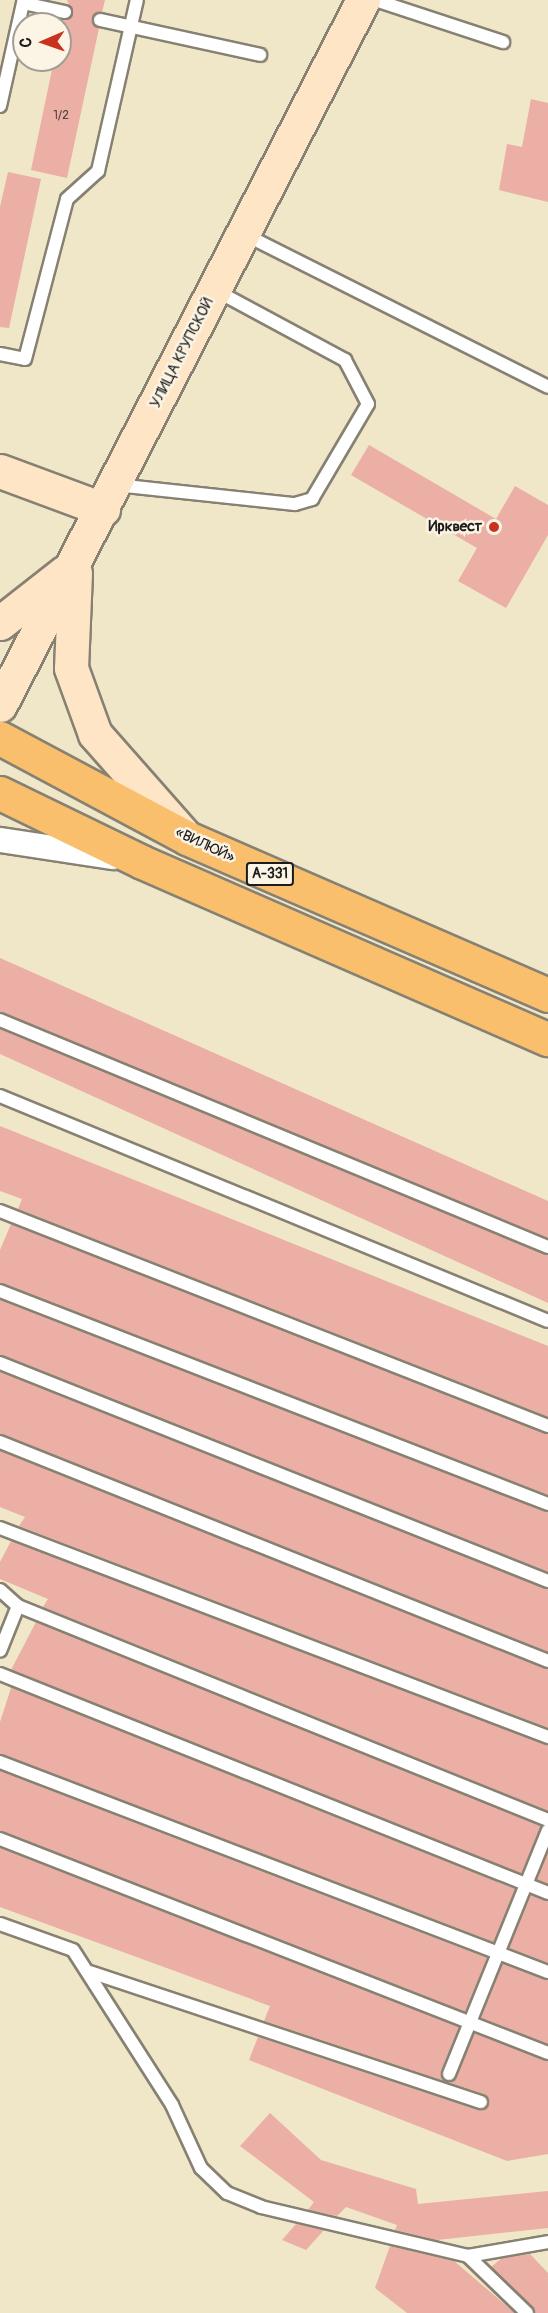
<!DOCTYPE html>
<html>
<head>
<meta charset="utf-8">
<style>
  body { margin:0 }
  #map { position:relative; width:548px; height:2313px; overflow:hidden; background:#f0e6c8; font-family:Pangolin,sans-serif }
  div>[style] { position:absolute }
  [style*='--x'] { left:calc(var(--x)*1px); top:calc(var(--y)*1px); width:calc(var(--w)*1px); rotate:calc(var(--a)*1deg) }
  .building>* { inset:0; background:#ebafa5 }
  .roads { filter:drop-shadow(2px 0 #868172) drop-shadow(-2px 0 #868172) drop-shadow(0 2px #868172) drop-shadow(0 -2px #868172) }
  .lane>* { height:12px; margin:-6px; padding:0 6px; transform-origin:6px; border-radius:6px; background:#fff }
  .street>* { height:24px; margin:-12px; padding:0 12px; transform-origin:12px; border-radius:12px; background:#fff }
  .secondary>* { height:33px; margin:-16.5px; padding:0 16.5px; transform-origin:16.5px; border-radius:16.5px; background:#fde5c5 }
  .highway>* { height:33px; margin:-16.5px; padding:0 16.5px; transform-origin:16.5px; border-radius:16.5px; background:#f9bf6d }
  .dots>* { width:16px; height:16px; translate:-50% -50%; box-sizing:border-box; border:3px solid #fcf5e5; border-radius:50% }
  span { translate:-50% -50%; white-space:nowrap; text-align:center; line-height:1.15; -webkit-text-stroke:5px #fcf5e5; paint-order:stroke }
  .number-label { font-size:12px; color:#50413e }
  .number-label span { -webkit-text-stroke-width:0 }
  .shield-label span { padding:2px 4px; background:#fcf5e5; border:2px solid; border-radius:4px; -webkit-text-stroke-width:0 }
  .shield-label { font-size:14px; color:#1c1c1c; font-weight:700 }
  .street-label { font-size:15px; color:#1c1c1c }
  .poi-label { font-size:15px; color:#1c1c1c; font-weight:700 }
  .right { translate:-100% -50%; text-align:right }
  .north { position:absolute; left:12px; top:12px; width:60px; height:60px; box-sizing:border-box; background:#fcf5e5; border:2px solid #a29e95; border-radius:50%; rotate:268deg; font-size:16px; font-weight:700; line-height:24px; text-align:center; color:#1c1c1c }
  .north::after { content:''; display:block; margin:auto; width:21px; height:27px; background:#c8321e; clip-path:polygon(50% 0,100% 100%,50% 72%,0 100%) }
</style>
</head>
<body>
<div id="map">
  <div class="building">
    <div style="clip-path:polygon(67px 0,105px 0,102px 12px,92px 19px,99px 28px,67px 178px,31px 170px,54px 60px,60px 60px,63px 20px,73px 14px)"></div>
    <div style="clip-path:polygon(531px 99px,548px 103px,548px 202px,499px 190px,507px 144px,522px 147px)"></div>
    <div style="clip-path:polygon(8px 172px,41px 179px,9px 328px,0 327px,0 207px)"></div>
    <div style="clip-path:polygon(369px 445px,496px 519px,515px 486px,548px 505px,548px 535px,506px 608px,458px 581px,477px 548px,351px 475px)"></div>
    <div style="clip-path:polygon(0 958px,548px 1201px,548px 1238px,0 1012px)"></div>
    <div style="clip-path:polygon(0 1029px,548px 1255px,548px 1303px,0 1054px)"></div>
    <div style="clip-path:polygon(0 1126px,548px 1346px,548px 1417px,18px 1209px,22px 1199px,0 1191px)"></div>
    <div style="clip-path:polygon(11px 1224px,548px 1434px,548px 1495px,0 1283px,0 1250px)"></div>
    <div style="clip-path:polygon(0 1300px,548px 1512px,548px 1572px,0 1355px)"></div>
    <div style="clip-path:polygon(0 1372px,548px 1589px,548px 1652px,0 1434px)"></div>
    <div style="clip-path:polygon(0 1451px,548px 1669px,548px 1728px,19px 1526px,25px 1517px,0 1507px)"></div>
    <div style="clip-path:polygon(11px 1541px,548px 1745px,548px 1811px,43px 1607px,48px 1599px,0 1579px,0 1562px)"></div>
    <div style="clip-path:polygon(36px 1622px,541px 1826px,521px 1874px,11px 1670px)"></div>
    <div style="clip-path:polygon(4px 1684px,515px 1889px,494px 1942px,0 1754px,0 1722px,11px 1688px)"></div>
    <div style="clip-path:polygon(0 1771px,487px 1958px,465px 2012px,0 1831px)"></div>
    <div style="clip-path:polygon(0 1848px,459px 2027px,441px 2071px,446px 2082px,456px 2078px,474px 2033px,548px 2061px,548px 2154px,507px 2161px,249px 2060px,258px 2037px,478px 2110px,489px 2104px,484px 2094px,264px 2021px,270px 2006px,0 1907px)"></div>
    <div style="clip-path:polygon(548px 1852px,548px 1884px,537px 1880px)"></div>
    <div style="clip-path:polygon(531px 1895px,548px 1901px,548px 1963px,509px 1948px)"></div>
    <div style="clip-path:polygon(503px 1963px,548px 1980px,548px 2044px,481px 2018px)"></div>
    <div style="clip-path:polygon(270px 2113px,321px 2160px,416px 2189px,418px 2204px,548px 2191px,548px 2228px,437px 2240px,395px 2230px,397px 2225px,346px 2207px,337px 2216px,308px 2210px,314px 2202px,240px 2146px)"></div>
    <div style="clip-path:polygon(296px 2224px,324px 2230px,306px 2250px,282px 2240px)"></div>
    <div style="clip-path:polygon(390px 2246px,454px 2261px,515px 2313px,407px 2313px,375px 2288px)"></div>
    <div style="clip-path:polygon(530px 2254px,548px 2273px,548px 2313px,535px 2313px,491px 2267px,502px 2258px)"></div>
  </div>
  <div class="roads">
    <div class="lane">
      <div style="--x:375;--y:0;--w:135;--a:18.2"></div>
      <div style="--x:100;--y:20;--w:164;--a:12.3"></div>
      <div style="--x:0;--y:106;--w:106;--a:-77.4"></div>
      <div style="--x:23;--y:3;--w:43;--a:12.1"></div>
      <div style="--x:244;--y:234;--w:340;--a:26.7"></div>
      <div style="--x:0;--y:354;--w:25;--a:11"></div>
      <div style="--x:25;--y:359;--w:165;--a:-75.3"></div>
      <div style="--x:67;--y:199;--w:42;--a:-42.1"></div>
      <div style="--x:98;--y:171;--w:175;--a:-77.2"></div>
      <div style="--x:116;--y:485;--w:180;--a:6.1"></div>
      <div style="--x:295;--y:504;--w:18;--a:-16"></div>
      <div style="--x:312;--y:499;--w:110;--a:-59.5"></div>
      <div style="--x:368;--y:404;--w:50;--a:-117.6"></div>
      <div style="--x:345;--y:360;--w:148;--a:-151.7"></div>
      <div style="--x:0;--y:1020;--w:593;--a:22.5"></div>
      <div style="--x:0;--y:1096;--w:592;--a:22.32"></div>
      <div style="--x:0;--y:1211;--w:589;--a:21.42"></div>
      <div style="--x:0;--y:1291;--w:588;--a:21.24"></div>
      <div style="--x:0;--y:1363;--w:590;--a:21.69"></div>
      <div style="--x:0;--y:1442;--w:590;--a:21.78"></div>
      <div style="--x:0;--y:1528;--w:587;--a:20.88"></div>
      <div style="--x:0;--y:1590;--w:24;--a:42"></div>
      <div style="--x:18;--y:1606;--w:48;--a:111.8"></div>
      <div style="--x:18;--y:1606;--w:572;--a:21.99"></div>
      <div style="--x:0;--y:1674;--w:590;--a:21.78"></div>
      <div style="--x:0;--y:1762;--w:587;--a:20.97"></div>
      <div style="--x:0;--y:1839;--w:588;--a:21.33"></div>
      <div style="--x:0;--y:1924;--w:77;--a:19.6"></div>
      <div style="--x:73;--y:1950;--w:184;--a:57.4"></div>
      <div style="--x:172;--y:2105;--w:69;--a:65.3"></div>
      <div style="--x:201;--y:2168;--w:36;--a:44"></div>
      <div style="--x:227;--y:2193;--w:37;--a:22"></div>
      <div style="--x:261;--y:2207;--w:213;--a:13.3"></div>
      <div style="--x:468;--y:2256;--w:81;--a:-9.9"></div>
      <div style="--x:90;--y:1972;--w:412;--a:18.4"></div>
      <div style="--x:449;--y:2074;--w:263;--a:-67.9"></div>
      <div style="--x:468;--y:2256;--w:82;--a:44"></div>
    </div>
    <div class="street">
      <div style="--x:0;--y:840;--w:114;--a:8.6"></div>
    </div>
    <div class="secondary">
      <div style="--x:0;--y:471;--w:110;--a:20.3"></div>
      <div style="--x:75;--y:573;--w:95;--a:92.4"></div>
      <div style="--x:71;--y:668;--w:70;--a:70"></div>
      <div style="--x:95;--y:734;--w:135;--a:48.6"></div>
      <div style="--x:0;--y:623;--w:83;--a:-38.1"></div>
      <div style="--x:0;--y:705;--w:793;--a:-62.76"></div>
    </div>
    <div class="highway">
      <div style="--x:0;--y:738;--w:212;--a:28.1"></div>
      <div style="--x:187;--y:838;--w:394;--a:23.5"></div>
      <div style="--x:0;--y:793;--w:158;--a:25.9"></div>
      <div style="--x:142;--y:862;--w:443;--a:23.6"></div>
    </div>
  </div>
  <div class="dots">
    <div style="left:494px;top:527px;background:#c8321e"></div>
  </div>
  <div class="number-label">
    <span style="left:61px;top:116px">1/2</span>
  </div>
  <div class="shield-label">
    <span style="left:270px;top:874px">А-331</span>
  </div>
  <div class="street-label">
    <span style="left:182px;top:353px;rotate:-63deg">УЛИЦА КРУПСКОЙ</span>
    <span style="left:205px;top:845px;rotate:25deg">«ВИЛЮЙ»</span>
  </div>
  <div class="poi-label">
    <span class="right" style="left:482px;top:527px">Ирквест</span>
  </div>
  <div class="north">С</div>
</div>
</body>
</html>
